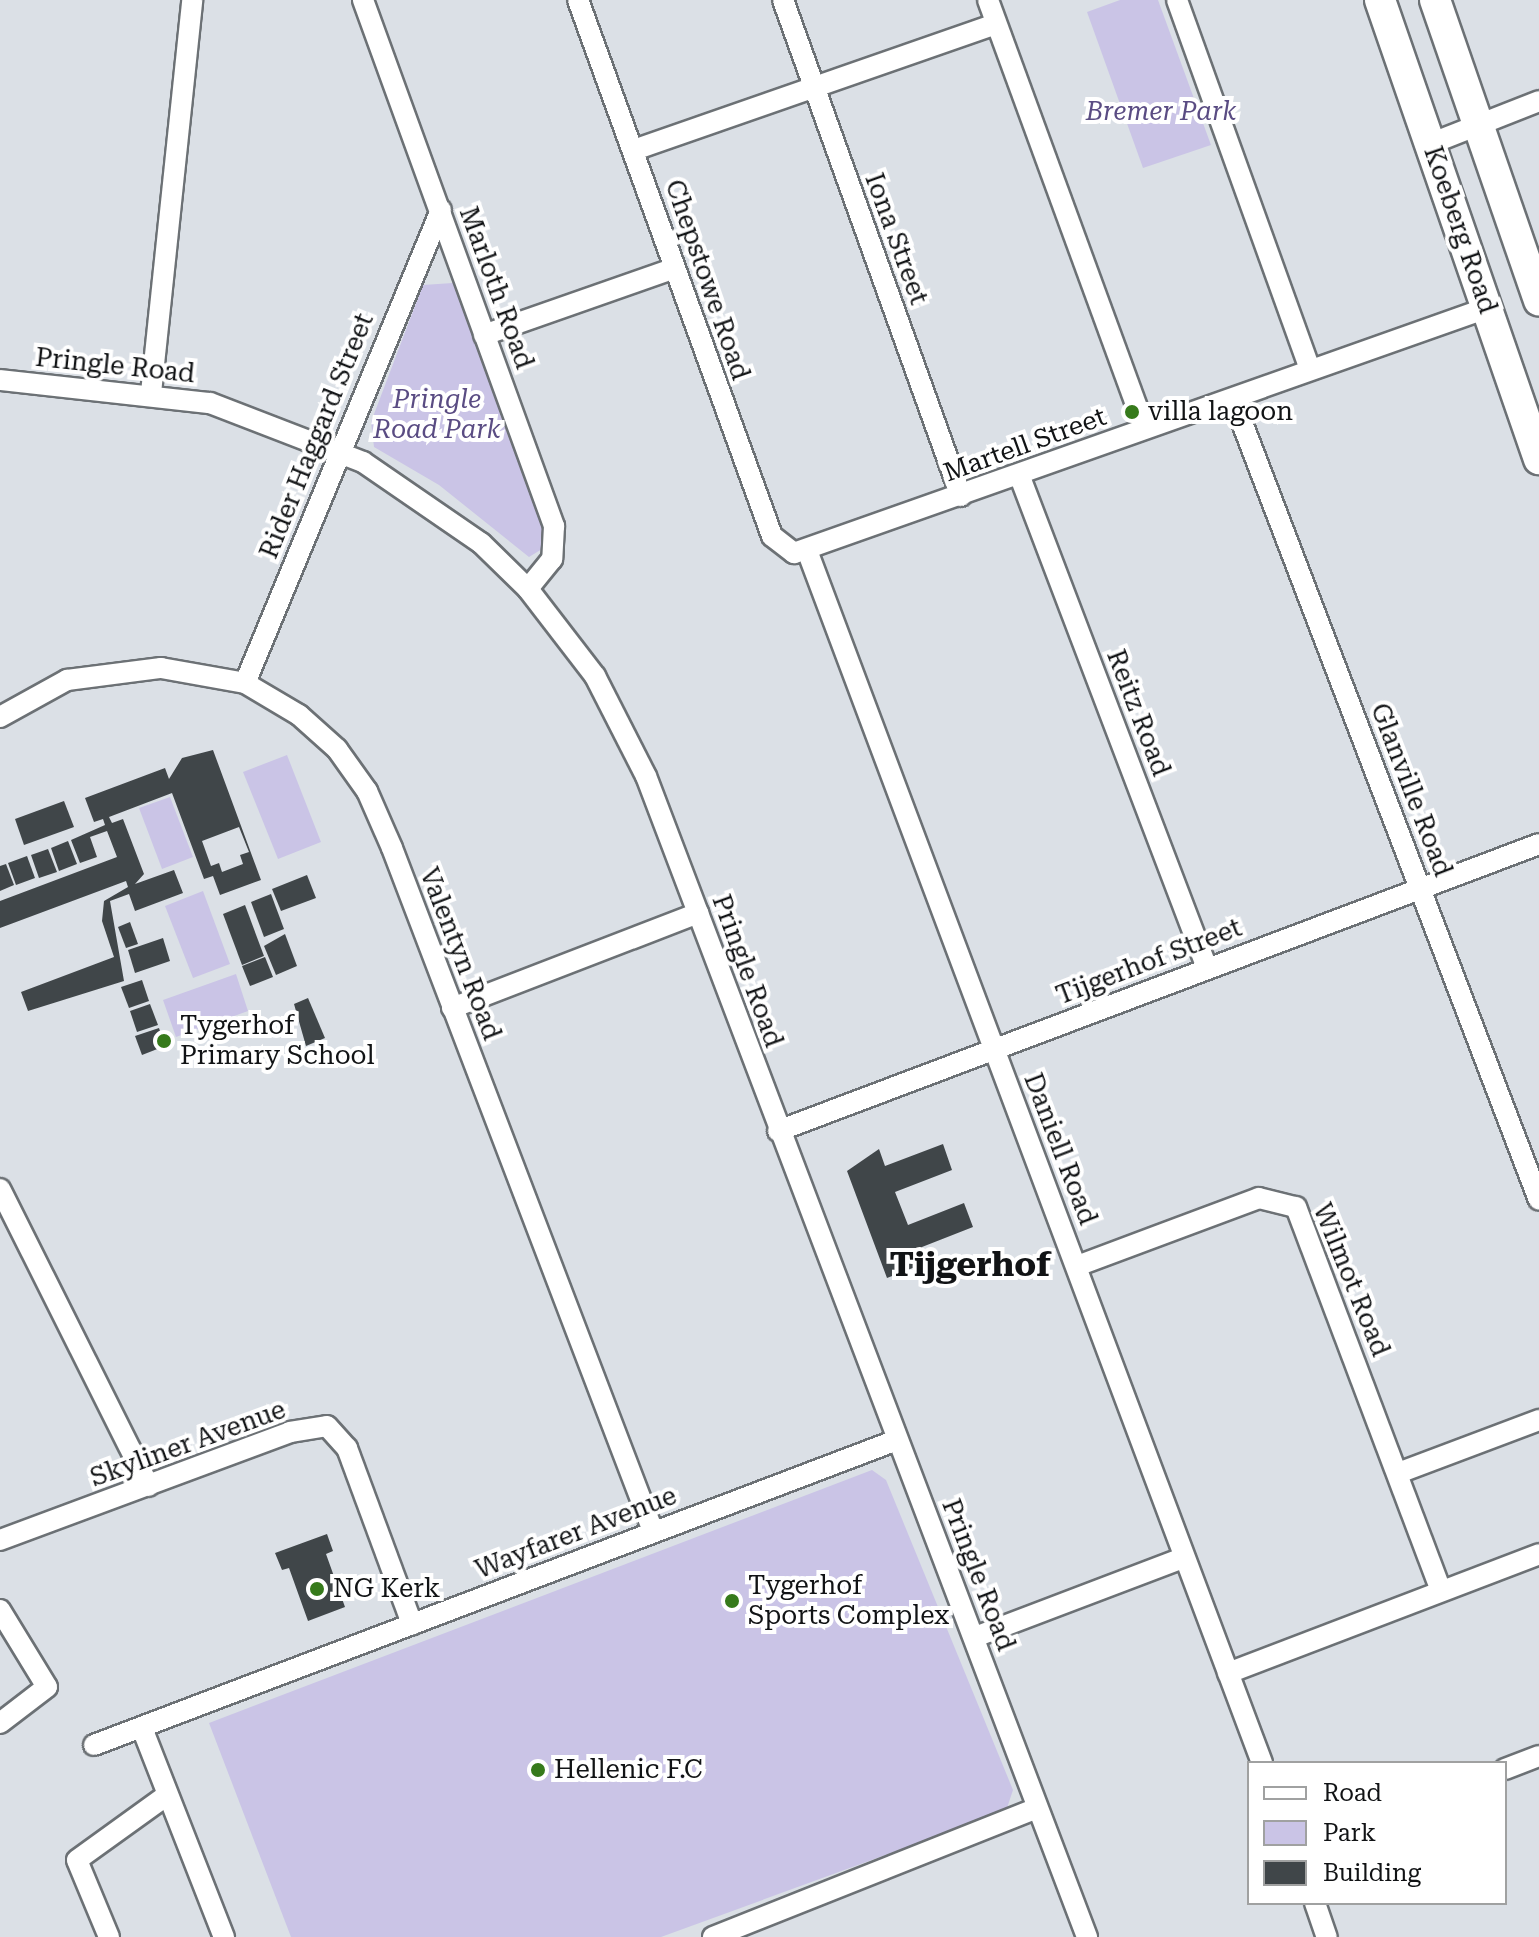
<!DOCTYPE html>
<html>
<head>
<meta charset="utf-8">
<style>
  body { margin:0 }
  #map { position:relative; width:1539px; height:1937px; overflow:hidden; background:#dbe0e6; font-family:"Roboto Serif",serif }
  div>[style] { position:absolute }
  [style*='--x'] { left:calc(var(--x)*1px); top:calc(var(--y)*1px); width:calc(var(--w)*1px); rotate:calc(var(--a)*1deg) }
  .green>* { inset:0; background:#cac4e6 }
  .building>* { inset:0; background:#404649 }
  .roads { filter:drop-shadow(2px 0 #6c7175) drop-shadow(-2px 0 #6c7175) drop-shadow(0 2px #6c7175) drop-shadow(0 -2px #6c7175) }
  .minor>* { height:20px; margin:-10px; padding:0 10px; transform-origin:10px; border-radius:10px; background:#fff }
  .primary>* { height:30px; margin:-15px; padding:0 15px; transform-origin:15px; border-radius:15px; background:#fff }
  .dots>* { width:22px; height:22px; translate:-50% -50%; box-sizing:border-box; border:4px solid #fff; border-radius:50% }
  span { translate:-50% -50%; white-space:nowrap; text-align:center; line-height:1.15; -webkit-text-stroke:8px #fff; paint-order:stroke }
  .park-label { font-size:26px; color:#5a4c83; font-style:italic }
  .street-label { font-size:26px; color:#111315 }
  .poi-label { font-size:26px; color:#111315 }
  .left { translate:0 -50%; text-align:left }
  .district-label { font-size:34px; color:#111315; font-weight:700 }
  .legend { position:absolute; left:1247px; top:1761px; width:260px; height:144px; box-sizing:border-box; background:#fff; border:2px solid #a0a1a1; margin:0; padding:10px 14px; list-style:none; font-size:24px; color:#111315 }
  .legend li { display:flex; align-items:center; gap:16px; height:40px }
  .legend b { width:40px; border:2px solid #a0a1a1 }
</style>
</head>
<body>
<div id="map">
  <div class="green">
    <div style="clip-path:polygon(1120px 0,1158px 0,1211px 145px,1143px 168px,1087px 12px)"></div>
    <div style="clip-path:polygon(453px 283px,544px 531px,542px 549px,529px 557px,439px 485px,374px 447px,371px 422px,423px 285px)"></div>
    <div style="clip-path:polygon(287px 755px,321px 842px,278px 859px,243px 772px)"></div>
    <div style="clip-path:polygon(170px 797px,193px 857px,162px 869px,139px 808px)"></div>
    <div style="clip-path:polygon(203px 891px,230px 964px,193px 978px,165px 906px)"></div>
    <div style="clip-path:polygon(236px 974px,248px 1011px,176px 1037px,163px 1000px)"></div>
    <div style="clip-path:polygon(872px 1470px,886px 1480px,1013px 1790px,1006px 1811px,661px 1937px,291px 1937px,209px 1723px)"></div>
  </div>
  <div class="building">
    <div style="clip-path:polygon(evenodd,213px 750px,261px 880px,220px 895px,213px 876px,204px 879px,172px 793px,109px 817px,112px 823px,123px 819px,144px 874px,135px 884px,174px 870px,183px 893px,135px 911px,129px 894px,110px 901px,124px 981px,28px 1011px,21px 992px,114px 957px,102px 921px,104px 901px,128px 887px,126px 881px,0 928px,0 901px,117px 857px,107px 831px,90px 837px,97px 857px,80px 863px,71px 840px,105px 825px,103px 819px,94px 822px,85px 798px,165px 768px,169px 779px,182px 758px,213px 750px,239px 827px,249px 852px,240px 855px,243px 864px,222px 872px,219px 863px,211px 866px,202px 841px,239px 827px)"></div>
    <div style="clip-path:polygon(64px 801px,74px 827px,24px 845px,15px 819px)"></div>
    <div style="clip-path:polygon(68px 841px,77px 864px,59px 871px,51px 848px)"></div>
    <div style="clip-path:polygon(48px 849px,57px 872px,39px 878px,31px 855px)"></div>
    <div style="clip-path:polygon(27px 856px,35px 878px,16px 885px,8px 863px)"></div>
    <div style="clip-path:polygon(6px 864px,14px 885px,0 891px,0 866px)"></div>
    <div style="clip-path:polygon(307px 875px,316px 898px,281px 911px,272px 889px)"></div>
    <div style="clip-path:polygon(271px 894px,284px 929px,264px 937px,251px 902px)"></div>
    <div style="clip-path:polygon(245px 905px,264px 956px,242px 965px,223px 914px)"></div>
    <div style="clip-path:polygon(130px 922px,138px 944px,126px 948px,118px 927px)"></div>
    <div style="clip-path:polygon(285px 934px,297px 966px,276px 975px,264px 946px)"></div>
    <div style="clip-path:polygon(163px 938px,170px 961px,135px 973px,128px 950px)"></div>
    <div style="clip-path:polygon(265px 957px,273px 977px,250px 986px,242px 966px)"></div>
    <div style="clip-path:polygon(142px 980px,149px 1001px,129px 1008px,121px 987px)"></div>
    <div style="clip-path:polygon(308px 998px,325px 1038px,306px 1046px,294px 1004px)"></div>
    <div style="clip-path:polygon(150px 1004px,158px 1025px,137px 1032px,130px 1011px)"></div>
    <div style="clip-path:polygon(159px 1028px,165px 1046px,142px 1055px,135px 1036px)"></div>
    <div style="clip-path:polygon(943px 1144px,952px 1170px,895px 1192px,908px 1225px,964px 1203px,973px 1227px,922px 1247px,928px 1262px,887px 1278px,847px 1171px,879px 1149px,885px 1166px)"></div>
    <div style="clip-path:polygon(327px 1534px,333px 1551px,326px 1554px,345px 1607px,308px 1621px,289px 1568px,282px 1570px,275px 1553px)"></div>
  </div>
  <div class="roads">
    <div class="minor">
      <div style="--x:363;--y:0;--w:560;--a:70.04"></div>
      <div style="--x:554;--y:526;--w:33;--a:93"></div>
      <div style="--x:552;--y:559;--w:38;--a:129"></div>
      <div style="--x:578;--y:0;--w:570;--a:70.1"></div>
      <div style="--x:772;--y:536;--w:28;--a:38"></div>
      <div style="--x:794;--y:553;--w:735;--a:-19.47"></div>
      <div style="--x:783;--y:0;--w:527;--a:70.26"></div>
      <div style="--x:988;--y:0;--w:456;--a:69.9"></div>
      <div style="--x:1177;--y:0;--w:392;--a:70.2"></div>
      <div style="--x:1430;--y:144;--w:117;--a:-21.5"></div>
      <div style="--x:634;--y:150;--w:383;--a:-19.2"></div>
      <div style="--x:484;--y:335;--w:202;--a:-19.3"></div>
      <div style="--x:0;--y:380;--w:211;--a:6.3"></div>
      <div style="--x:210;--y:403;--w:164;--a:21.1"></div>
      <div style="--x:363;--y:462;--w:143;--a:34.5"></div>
      <div style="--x:481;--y:543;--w:66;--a:44.4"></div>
      <div style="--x:528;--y:589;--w:110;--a:52.4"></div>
      <div style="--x:595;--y:676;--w:112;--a:63"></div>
      <div style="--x:646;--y:776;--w:1242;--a:69.2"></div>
      <div style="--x:151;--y:393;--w:395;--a:-84"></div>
      <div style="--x:1233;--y:399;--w:857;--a:69.09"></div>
      <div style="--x:1020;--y:477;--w:525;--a:69.15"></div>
      <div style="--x:808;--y:553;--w:1292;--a:69.43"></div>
      <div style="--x:245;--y:683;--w:512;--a:-67.49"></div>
      <div style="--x:0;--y:717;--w:77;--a:-28.9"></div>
      <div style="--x:67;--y:680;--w:95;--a:-7.3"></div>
      <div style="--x:161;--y:668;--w:85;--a:10.1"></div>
      <div style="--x:245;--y:683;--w:63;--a:30.7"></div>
      <div style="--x:299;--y:715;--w:51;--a:41.8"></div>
      <div style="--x:337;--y:749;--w:52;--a:54.5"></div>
      <div style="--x:367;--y:791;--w:62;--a:66.3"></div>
      <div style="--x:392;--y:848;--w:731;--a:69.09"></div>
      <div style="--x:452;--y:1008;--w:264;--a:-21.1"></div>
      <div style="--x:778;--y:1131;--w:813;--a:-20.66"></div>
      <div style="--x:0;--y:1189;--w:332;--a:63.4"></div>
      <div style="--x:1077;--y:1266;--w:194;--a:-20.5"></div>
      <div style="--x:1259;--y:1198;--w:38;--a:14"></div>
      <div style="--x:1296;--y:1207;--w:410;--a:69.3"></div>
      <div style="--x:1398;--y:1473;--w:151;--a:-20.6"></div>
      <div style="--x:0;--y:1540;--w:309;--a:-20.4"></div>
      <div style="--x:290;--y:1432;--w:37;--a:-9"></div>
      <div style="--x:327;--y:1426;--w:30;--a:48"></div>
      <div style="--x:347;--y:1448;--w:188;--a:69.7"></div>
      <div style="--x:0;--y:1610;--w:90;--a:58.6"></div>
      <div style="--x:47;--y:1687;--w:59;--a:142.5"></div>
      <div style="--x:975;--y:1637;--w:222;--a:-20.8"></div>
      <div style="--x:1228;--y:1673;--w:333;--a:-20.9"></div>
      <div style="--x:142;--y:1728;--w:225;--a:68.6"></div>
      <div style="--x:94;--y:1745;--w:859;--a:-20.8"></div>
      <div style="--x:1505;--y:1769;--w:36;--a:-21"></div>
      <div style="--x:1315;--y:1903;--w:36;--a:71"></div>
      <div style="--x:109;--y:1937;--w:83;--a:-112.6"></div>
      <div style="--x:77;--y:1860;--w:111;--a:-35.8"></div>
      <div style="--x:713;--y:1937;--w:349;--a:-21.7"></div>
    </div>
    <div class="primary">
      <div style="--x:1380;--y:0;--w:486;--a:70.9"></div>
      <div style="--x:1435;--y:0;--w:318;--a:70.9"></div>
    </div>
  </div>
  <div class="dots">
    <div style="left:1132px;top:412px;background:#367a1b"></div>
    <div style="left:164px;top:1041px;background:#367a1b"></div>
    <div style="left:317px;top:1589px;background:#367a1b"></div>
    <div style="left:732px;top:1601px;background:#367a1b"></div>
    <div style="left:538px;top:1770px;background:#367a1b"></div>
  </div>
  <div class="park-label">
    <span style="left:1161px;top:112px">Bremer Park</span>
    <span style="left:437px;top:415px">Pringle<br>Road Park</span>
  </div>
  <div class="street-label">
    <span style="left:1460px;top:230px;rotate:71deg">Koeberg Road</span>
    <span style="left:896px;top:239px;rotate:70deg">Iona Street</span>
    <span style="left:707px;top:280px;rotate:71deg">Chepstowe Road</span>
    <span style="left:496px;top:288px;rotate:70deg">Marloth Road</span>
    <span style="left:115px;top:366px;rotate:6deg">Pringle Road</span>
    <span style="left:317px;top:436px;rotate:-68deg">Rider Haggard Street</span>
    <span style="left:1025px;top:445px;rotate:-20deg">Martell Street</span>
    <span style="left:1138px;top:713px;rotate:69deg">Reitz Road</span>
    <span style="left:1411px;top:790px;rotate:69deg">Glanville Road</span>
    <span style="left:460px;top:954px;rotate:69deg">Valentyn Road</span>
    <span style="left:1149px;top:962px;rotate:-21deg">Tijgerhof Street</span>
    <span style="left:747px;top:971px;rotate:70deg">Pringle Road</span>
    <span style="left:1060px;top:1149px;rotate:69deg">Daniell Road</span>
    <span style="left:1351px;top:1280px;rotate:68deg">Wilmot Road</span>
    <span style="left:188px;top:1444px;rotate:-20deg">Skyliner Avenue</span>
    <span style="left:576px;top:1533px;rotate:-21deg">Wayfarer Avenue</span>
    <span style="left:978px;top:1575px;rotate:69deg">Pringle Road</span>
  </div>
  <div class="poi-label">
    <span class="left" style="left:1148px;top:412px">villa lagoon</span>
    <span class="left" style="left:180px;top:1041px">Tygerhof<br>Primary School</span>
    <span class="left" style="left:748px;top:1601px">Tygerhof<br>Sports Complex</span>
    <span class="left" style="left:333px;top:1589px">NG Kerk</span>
    <span class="left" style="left:554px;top:1770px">Hellenic F.C</span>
  </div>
  <div class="district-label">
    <span style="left:970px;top:1265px">Tijgerhof</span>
  </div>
  <ul class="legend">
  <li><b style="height:10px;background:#fff"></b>Road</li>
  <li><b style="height:22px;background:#cac4e6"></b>Park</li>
  <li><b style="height:22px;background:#404649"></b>Building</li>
  </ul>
</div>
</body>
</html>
